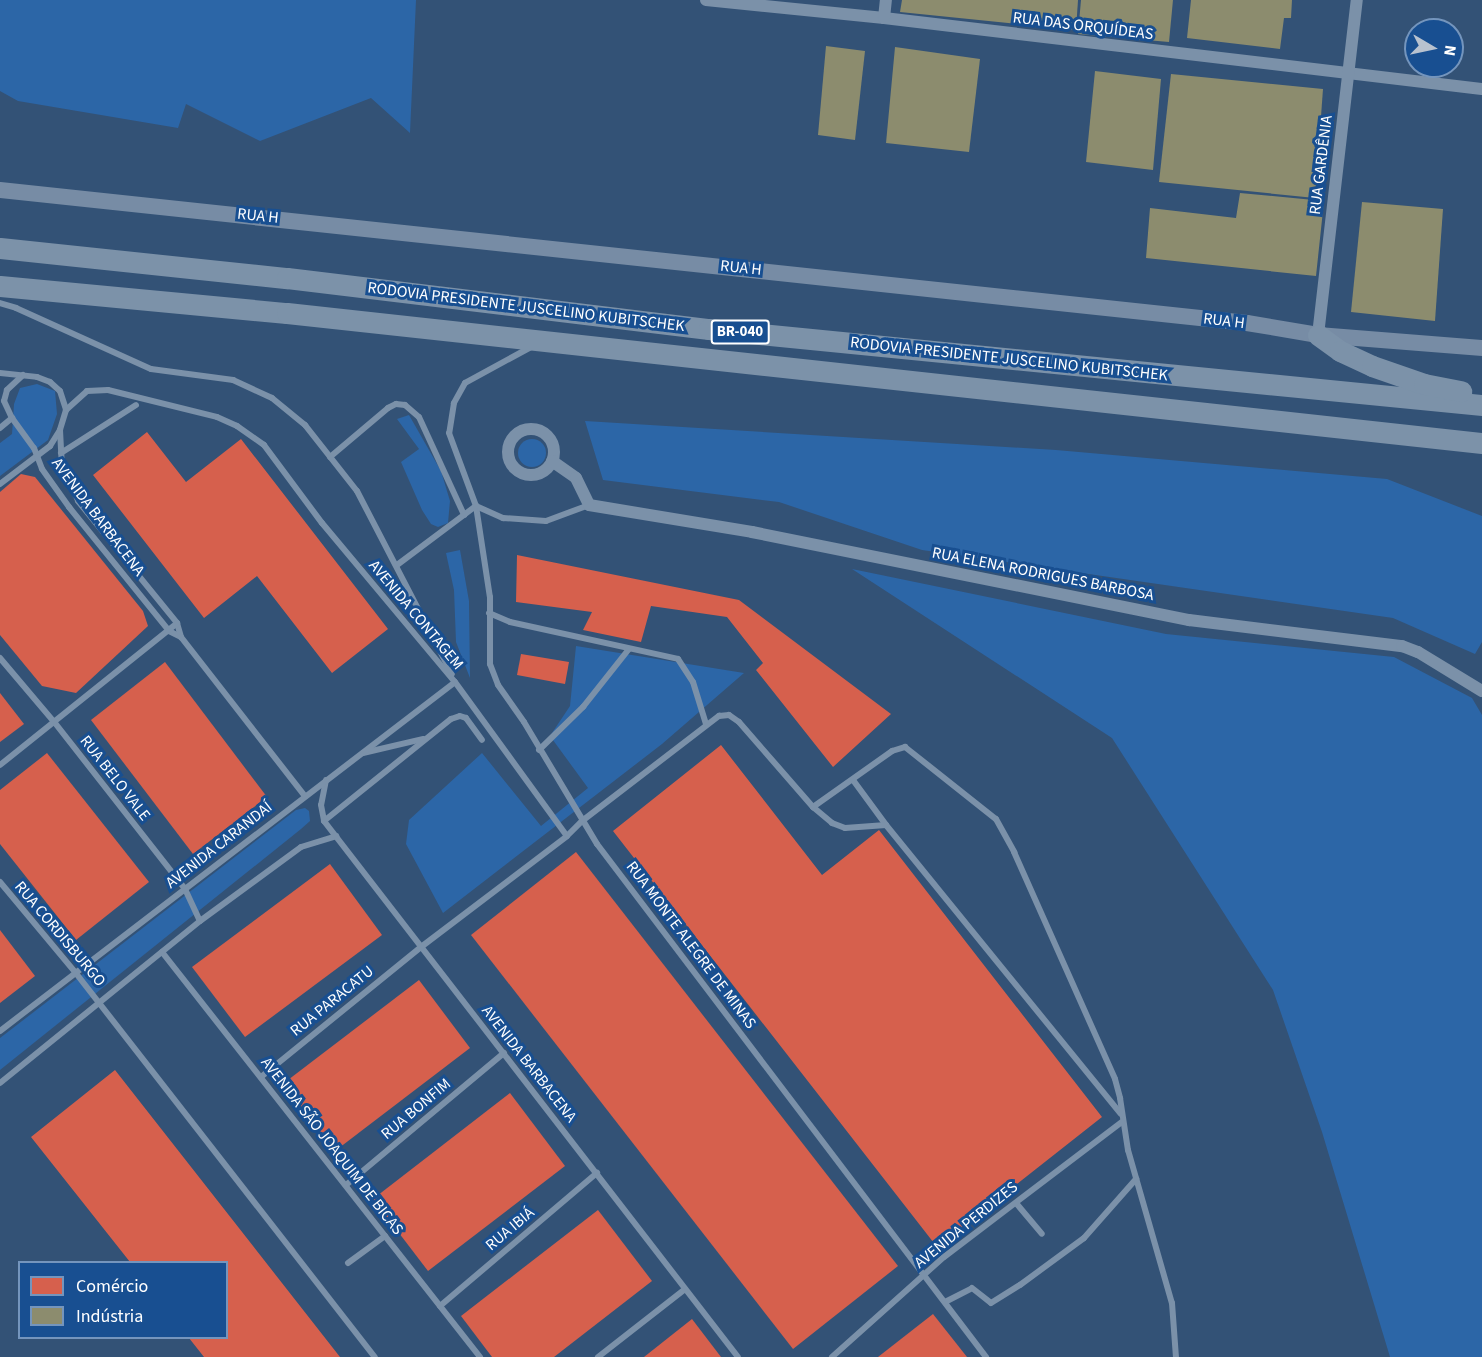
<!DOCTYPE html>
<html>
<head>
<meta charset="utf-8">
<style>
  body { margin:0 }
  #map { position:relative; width:1482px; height:1357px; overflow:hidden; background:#335276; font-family:"Source Sans 3",sans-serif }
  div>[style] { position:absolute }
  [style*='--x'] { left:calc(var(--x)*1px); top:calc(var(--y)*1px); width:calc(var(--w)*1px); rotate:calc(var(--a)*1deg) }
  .green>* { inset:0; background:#2c66a7 }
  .round { border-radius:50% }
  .shops>* { inset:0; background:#d6604d }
  .industry>* { inset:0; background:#8c8c6e }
  .service>* { height:6px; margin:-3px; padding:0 3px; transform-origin:3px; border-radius:3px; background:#7b91a9 }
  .minor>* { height:12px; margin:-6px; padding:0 6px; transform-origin:6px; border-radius:6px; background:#7b91a9 }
  .minor>.ring { margin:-6px; padding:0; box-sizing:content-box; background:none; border:12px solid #7b91a9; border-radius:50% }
  .secondary>* { height:16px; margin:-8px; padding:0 8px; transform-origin:8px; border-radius:8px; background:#778ca5 }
  .motorway>* { height:21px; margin:-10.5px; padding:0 10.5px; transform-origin:10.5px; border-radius:10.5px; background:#7c92a9 }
  span { translate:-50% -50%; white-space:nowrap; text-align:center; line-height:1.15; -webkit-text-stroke:6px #184f91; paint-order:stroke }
  .shield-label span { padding:2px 4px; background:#184f91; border:2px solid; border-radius:4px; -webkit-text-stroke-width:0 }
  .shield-label { font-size:15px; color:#fff; font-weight:700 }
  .street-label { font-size:16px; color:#fff }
  .legend { position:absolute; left:18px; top:1261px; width:210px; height:78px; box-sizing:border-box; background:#184f91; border:2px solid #7495bd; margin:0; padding:8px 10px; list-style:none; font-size:18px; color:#fff }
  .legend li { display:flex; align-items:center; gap:12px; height:30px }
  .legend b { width:30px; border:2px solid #7495bd }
  .north { position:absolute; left:1404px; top:18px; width:60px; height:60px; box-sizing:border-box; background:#184f91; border:2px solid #7495bd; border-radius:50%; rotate:99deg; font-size:16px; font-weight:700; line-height:24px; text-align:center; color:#fff }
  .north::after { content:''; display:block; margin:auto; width:21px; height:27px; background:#b8c2cf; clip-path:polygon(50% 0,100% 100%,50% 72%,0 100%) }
</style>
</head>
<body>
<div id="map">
  <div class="green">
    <div style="clip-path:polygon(0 0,416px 0,410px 133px,371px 98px,260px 141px,186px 104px,178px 128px,18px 101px,0 91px)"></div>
    <div style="clip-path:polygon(37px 384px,55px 391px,57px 414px,48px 440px,0 476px,0 443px,12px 434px,14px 404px,20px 388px)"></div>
    <div style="clip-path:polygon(409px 415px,441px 471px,450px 501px,448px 523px,438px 527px,431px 524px,422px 510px,401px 462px,419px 449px,397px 419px)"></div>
    <div style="clip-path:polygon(585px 421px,1056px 450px,1387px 479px,1482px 516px,1482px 642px,1475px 654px,1393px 618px,922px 550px,779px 502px,603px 480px)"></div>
    <div class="round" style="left:518px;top:439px;width:28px;height:28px"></div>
    <div style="clip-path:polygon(460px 550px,469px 601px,470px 678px,456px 642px,454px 590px,446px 553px)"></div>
    <div style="clip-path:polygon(852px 569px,1166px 634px,1394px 657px,1472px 698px,1482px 715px,1482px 1357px,1390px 1357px,1322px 1132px,1273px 990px,1112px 738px)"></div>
    <div style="clip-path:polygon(576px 646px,744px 673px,662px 744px,443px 913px,406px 844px,409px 820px,482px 753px,541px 826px,588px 788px,550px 736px,570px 706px)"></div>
    <div style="clip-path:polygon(305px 808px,309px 811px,310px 821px,301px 829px,0 1070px,0 1038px,296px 810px)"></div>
  </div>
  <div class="shops">
    <div style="clip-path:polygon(147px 432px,186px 482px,241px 439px,388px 629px,332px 673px,257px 576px,204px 618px,93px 475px)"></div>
    <div style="clip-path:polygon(21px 474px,35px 477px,143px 611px,148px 626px,76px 693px,42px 686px,0 635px,0 492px)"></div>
    <div style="clip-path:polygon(517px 555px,739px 600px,891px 714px,833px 767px,756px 670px,763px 663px,727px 617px,651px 606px,641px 642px,583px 630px,592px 612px,516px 602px)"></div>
    <div style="clip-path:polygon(521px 654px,569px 662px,565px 684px,517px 675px)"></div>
    <div style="clip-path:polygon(165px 662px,267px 797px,193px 854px,91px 720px)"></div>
    <div style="clip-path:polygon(0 693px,24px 724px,0 742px)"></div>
    <div style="clip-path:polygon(721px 745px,822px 875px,879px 830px,1102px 1117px,937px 1247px,613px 831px)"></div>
    <div style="clip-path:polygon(47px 753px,149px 882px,76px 940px,0 844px,0 790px)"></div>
    <div style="clip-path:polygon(576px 852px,898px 1266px,793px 1349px,471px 935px)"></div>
    <div style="clip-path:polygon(330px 864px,382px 935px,245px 1037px,192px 967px)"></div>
    <div style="clip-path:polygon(0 930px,35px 976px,0 1003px)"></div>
    <div style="clip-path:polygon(419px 980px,470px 1048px,335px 1151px,284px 1083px)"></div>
    <div style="clip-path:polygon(115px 1070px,340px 1357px,204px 1357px,189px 1338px,226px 1338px,226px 1262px,130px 1262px,31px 1137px)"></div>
    <div style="clip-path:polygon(510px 1093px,565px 1166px,428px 1271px,373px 1199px)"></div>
    <div style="clip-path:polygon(598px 1210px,652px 1281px,554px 1357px,492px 1357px,461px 1316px)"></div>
    <div style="clip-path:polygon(933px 1314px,967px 1357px,878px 1357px)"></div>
    <div style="clip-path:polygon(692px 1319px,721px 1357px,644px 1357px)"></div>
  </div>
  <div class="industry">
    <div style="clip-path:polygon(902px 0,1078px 0,1076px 30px,900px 12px)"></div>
    <div style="clip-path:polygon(1081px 0,1173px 0,1169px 42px,1078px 34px)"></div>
    <div style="clip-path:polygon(1191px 0,1292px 0,1291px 18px,1284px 18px,1280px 49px,1187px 38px)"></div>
    <div style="clip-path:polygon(826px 46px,865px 51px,855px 140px,818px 135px)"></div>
    <div style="clip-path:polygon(895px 47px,980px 59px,969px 152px,886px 143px)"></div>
    <div style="clip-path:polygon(1095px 71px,1161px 79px,1153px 170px,1086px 162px)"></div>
    <div style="clip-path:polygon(1171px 74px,1323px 89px,1315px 198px,1159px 182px)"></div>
    <div style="clip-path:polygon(1240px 193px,1324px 201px,1316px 276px,1146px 258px,1150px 208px,1236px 218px)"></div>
    <div style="clip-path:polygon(1362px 202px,1443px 209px,1435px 321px,1351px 312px)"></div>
  </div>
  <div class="service">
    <div style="--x:0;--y:303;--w:17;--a:17"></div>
    <div style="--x:16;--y:308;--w:148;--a:24.3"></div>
    <div style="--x:151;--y:369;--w:83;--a:7.6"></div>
    <div style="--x:233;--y:380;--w:43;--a:24.8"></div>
    <div style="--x:272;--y:398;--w:43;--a:39.3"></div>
    <div style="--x:305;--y:425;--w:84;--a:51.8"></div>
    <div style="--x:357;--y:491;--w:206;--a:62.6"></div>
    <div style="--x:531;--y:347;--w:75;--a:151.4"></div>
    <div style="--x:465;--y:383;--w:23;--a:119"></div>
    <div style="--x:454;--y:403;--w:30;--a:99"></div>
    <div style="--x:449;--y:433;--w:78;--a:69.7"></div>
    <div style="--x:476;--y:506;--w:92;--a:81.3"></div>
    <div style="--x:490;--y:597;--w:67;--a:90"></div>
    <div style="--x:490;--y:664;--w:22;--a:69"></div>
    <div style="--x:498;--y:685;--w:45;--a:54.9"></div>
    <div style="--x:524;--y:722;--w:142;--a:59.1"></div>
    <div style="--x:597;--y:844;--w:644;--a:52.83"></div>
    <div style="--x:0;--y:373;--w:37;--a:6"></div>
    <div style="--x:37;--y:377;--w:14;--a:21"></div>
    <div style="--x:50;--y:382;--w:13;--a:42"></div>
    <div style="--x:60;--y:391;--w:20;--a:72"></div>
    <div style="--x:66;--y:410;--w:21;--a:107"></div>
    <div style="--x:60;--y:430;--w:19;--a:122"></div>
    <div style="--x:50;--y:446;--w:63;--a:142.8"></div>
    <div style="--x:23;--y:375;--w:22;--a:137"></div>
    <div style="--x:7;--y:390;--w:11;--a:105"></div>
    <div style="--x:4;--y:401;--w:19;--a:65"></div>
    <div style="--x:12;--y:418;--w:37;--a:54"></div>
    <div style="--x:34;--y:448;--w:22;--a:69"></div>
    <div style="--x:42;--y:469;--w:47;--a:54.6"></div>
    <div style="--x:69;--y:507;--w:159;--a:51.1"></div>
    <div style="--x:169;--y:631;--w:13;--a:27"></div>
    <div style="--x:66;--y:410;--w:28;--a:-42"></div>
    <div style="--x:87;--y:391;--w:21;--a:-3"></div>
    <div style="--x:108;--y:390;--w:112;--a:13.9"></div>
    <div style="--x:217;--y:417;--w:22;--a:24"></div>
    <div style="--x:237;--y:426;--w:33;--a:35"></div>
    <div style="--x:264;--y:445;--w:97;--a:53.4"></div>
    <div style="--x:322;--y:523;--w:207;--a:50.1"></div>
    <div style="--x:455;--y:682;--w:190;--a:54"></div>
    <div style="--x:0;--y:428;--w:16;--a:-40"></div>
    <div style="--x:60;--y:430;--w:36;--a:87"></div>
    <div style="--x:62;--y:466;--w:38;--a:65"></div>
    <div style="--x:78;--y:501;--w:157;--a:50.9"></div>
    <div style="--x:177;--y:623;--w:15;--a:74"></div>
    <div style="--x:181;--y:637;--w:202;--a:52.1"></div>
    <div style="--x:61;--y:453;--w:89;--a:-32.6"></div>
    <div style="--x:330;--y:457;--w:76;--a:-40.2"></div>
    <div style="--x:388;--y:408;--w:9;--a:-27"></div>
    <div style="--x:396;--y:404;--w:9;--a:6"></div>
    <div style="--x:405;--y:405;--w:18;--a:41"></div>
    <div style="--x:419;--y:417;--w:108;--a:65.3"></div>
    <div style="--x:476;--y:506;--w:30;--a:24"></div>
    <div style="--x:503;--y:518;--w:43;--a:4"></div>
    <div style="--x:546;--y:521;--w:46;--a:-20.4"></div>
    <div style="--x:397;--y:565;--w:99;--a:-36.8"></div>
    <div style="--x:489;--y:613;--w:23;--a:23"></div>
    <div style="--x:510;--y:622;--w:172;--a:12.4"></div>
    <div style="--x:678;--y:659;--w:27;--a:57"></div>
    <div style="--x:693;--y:682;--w:44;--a:72.8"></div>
    <div style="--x:0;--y:658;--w:85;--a:49.8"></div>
    <div style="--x:55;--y:723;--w:211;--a:51.9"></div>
    <div style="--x:185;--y:889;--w:35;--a:65"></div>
    <div style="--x:539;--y:750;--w:62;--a:-44.3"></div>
    <div style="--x:583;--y:707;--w:74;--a:-51.6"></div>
    <div style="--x:363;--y:753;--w:62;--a:-13.1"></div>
    <div style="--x:0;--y:765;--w:227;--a:-38.7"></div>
    <div style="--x:326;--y:780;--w:25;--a:101"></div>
    <div style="--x:321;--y:805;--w:16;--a:79"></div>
    <div style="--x:324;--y:821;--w:677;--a:52.32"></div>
    <div style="--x:853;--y:780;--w:56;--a:53.7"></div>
    <div style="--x:886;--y:825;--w:372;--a:50.9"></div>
    <div style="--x:813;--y:807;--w:25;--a:40"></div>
    <div style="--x:832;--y:823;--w:14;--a:21"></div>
    <div style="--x:845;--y:828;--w:41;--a:-4.2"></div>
    <div style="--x:324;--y:821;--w:163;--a:-38.8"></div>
    <div style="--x:451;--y:719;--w:9;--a:-18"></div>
    <div style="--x:460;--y:716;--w:6;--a:18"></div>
    <div style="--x:466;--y:718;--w:27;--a:54"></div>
    <div style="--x:0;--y:882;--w:117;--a:50.2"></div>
    <div style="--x:75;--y:972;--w:488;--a:52.1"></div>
    <div style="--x:162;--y:952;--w:515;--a:51.86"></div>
    <div style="--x:0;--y:1031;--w:573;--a:-37.49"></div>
    <div style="--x:261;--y:1077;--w:206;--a:-39.1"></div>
    <div style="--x:421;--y:947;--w:183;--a:-37.2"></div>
    <div style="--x:567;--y:836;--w:21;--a:-45"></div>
    <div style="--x:582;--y:821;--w:173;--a:-37.5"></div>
    <div style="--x:719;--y:716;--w:10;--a:-6"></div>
    <div style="--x:729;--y:715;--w:12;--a:35"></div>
    <div style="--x:739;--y:722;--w:113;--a:49"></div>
    <div style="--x:813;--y:807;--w:97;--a:-35.3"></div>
    <div style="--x:892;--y:751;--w:14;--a:-17"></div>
    <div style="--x:905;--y:747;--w:116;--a:38.4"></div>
    <div style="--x:996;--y:819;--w:38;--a:61"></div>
    <div style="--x:1014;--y:852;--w:248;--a:66"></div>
    <div style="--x:1115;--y:1079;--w:20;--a:75"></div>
    <div style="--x:1120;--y:1098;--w:53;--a:81.3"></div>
    <div style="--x:1128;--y:1150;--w:159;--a:74"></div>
    <div style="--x:1172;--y:1303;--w:54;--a:85.8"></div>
    <div style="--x:0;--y:1083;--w:257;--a:-39"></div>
    <div style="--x:200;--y:921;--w:125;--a:-36.2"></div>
    <div style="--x:301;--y:847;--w:37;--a:-17"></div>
    <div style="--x:346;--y:1185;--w:206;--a:-39.9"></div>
    <div style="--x:1016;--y:1203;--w:40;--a:50"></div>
    <div style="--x:348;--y:1263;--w:46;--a:-36.1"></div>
    <div style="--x:945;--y:1302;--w:30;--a:-27"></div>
    <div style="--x:972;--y:1288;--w:24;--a:38"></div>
    <div style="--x:991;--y:1303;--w:34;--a:-32"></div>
    <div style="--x:1020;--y:1285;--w:79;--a:-36.3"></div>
    <div style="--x:1084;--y:1238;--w:79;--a:-48.6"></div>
    <div style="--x:440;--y:1306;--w:206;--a:-40.3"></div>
    <div style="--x:598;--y:1357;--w:110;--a:-38"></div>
    <div style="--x:832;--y:1357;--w:150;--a:-41.8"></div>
    <div style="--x:944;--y:1257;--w:223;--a:-37.2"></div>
  </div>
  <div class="minor">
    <div style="--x:706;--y:0;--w:179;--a:5.8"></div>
    <div style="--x:884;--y:18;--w:602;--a:6.77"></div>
    <div style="--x:884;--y:18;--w:18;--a:-84"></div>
    <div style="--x:1318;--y:335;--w:337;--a:-83.4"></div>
    <div class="ring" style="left:508px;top:429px;width:34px;height:34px"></div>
    <div style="--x:552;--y:461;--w:29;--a:35"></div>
    <div style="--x:576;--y:478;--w:30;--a:64"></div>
    <div style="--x:589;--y:505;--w:165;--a:9.4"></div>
    <div style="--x:752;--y:532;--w:446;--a:11.4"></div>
    <div style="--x:1189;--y:620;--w:215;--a:7"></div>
    <div style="--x:1402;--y:646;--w:17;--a:21"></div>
    <div style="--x:1418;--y:652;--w:75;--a:31.4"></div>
  </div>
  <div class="secondary">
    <div style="--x:0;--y:190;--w:1254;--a:6.09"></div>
    <div style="--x:1247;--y:323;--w:72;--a:9.6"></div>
    <div style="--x:1318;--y:335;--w:165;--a:4.5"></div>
  </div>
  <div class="motorway">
    <div style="--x:0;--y:248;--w:289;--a:6"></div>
    <div style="--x:287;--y:278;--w:425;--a:6.9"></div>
    <div style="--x:709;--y:329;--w:777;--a:5.62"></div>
    <div style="--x:0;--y:286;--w:288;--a:5.4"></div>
    <div style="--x:287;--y:313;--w:1202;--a:6.21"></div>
    <div style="--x:1318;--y:335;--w:27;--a:36"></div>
    <div style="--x:1340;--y:351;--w:35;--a:25"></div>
    <div style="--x:1372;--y:366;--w:55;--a:19.1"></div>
    <div style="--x:1424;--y:384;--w:38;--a:11"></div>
  </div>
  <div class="shield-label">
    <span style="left:740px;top:332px">BR-040</span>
  </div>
  <div class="street-label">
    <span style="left:1083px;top:26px;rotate:7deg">RUA DAS ORQUÍDEAS</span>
    <span style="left:1321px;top:165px;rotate:-83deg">RUA GARDÊNIA</span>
    <span style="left:258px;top:216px;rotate:6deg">RUA H</span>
    <span style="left:741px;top:268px;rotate:6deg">RUA H</span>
    <span style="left:526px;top:307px;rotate:7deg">RODOVIA PRESIDENTE JUSCELINO KUBITSCHEK</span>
    <span style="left:1224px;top:321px;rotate:7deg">RUA H</span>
    <span style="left:1009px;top:359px;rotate:6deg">RODOVIA PRESIDENTE JUSCELINO KUBITSCHEK</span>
    <span style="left:98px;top:517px;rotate:53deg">AVENIDA BARBACENA</span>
    <span style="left:1043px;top:574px;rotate:11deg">RUA ELENA RODRIGUES BARBOSA</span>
    <span style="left:416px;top:615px;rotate:50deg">AVENIDA CONTAGEM</span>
    <span style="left:115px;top:778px;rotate:52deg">RUA BELO VALE</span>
    <span style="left:219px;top:845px;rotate:-38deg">AVENIDA CARANDAÍ</span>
    <span style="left:60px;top:934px;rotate:50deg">RUA CORDISBURGO</span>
    <span style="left:691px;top:945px;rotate:53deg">RUA MONTE ALEGRE DE MINAS</span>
    <span style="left:332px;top:1001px;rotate:-39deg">RUA PARACATU</span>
    <span style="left:529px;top:1064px;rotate:52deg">AVENIDA BARBACENA</span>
    <span style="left:416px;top:1109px;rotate:-40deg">RUA BONFIM</span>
    <span style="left:332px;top:1146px;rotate:52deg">AVENIDA SÃO JOAQUIM DE BICAS</span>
    <span style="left:966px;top:1225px;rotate:-39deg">AVENIDA PERDIZES</span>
    <span style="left:510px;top:1229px;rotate:-40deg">RUA IBIÁ</span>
  </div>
  <ul class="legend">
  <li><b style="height:16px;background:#d6604d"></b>Comércio</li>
  <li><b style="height:16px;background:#8c8c6e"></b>Indústria</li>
  </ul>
  <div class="north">N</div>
</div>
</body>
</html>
